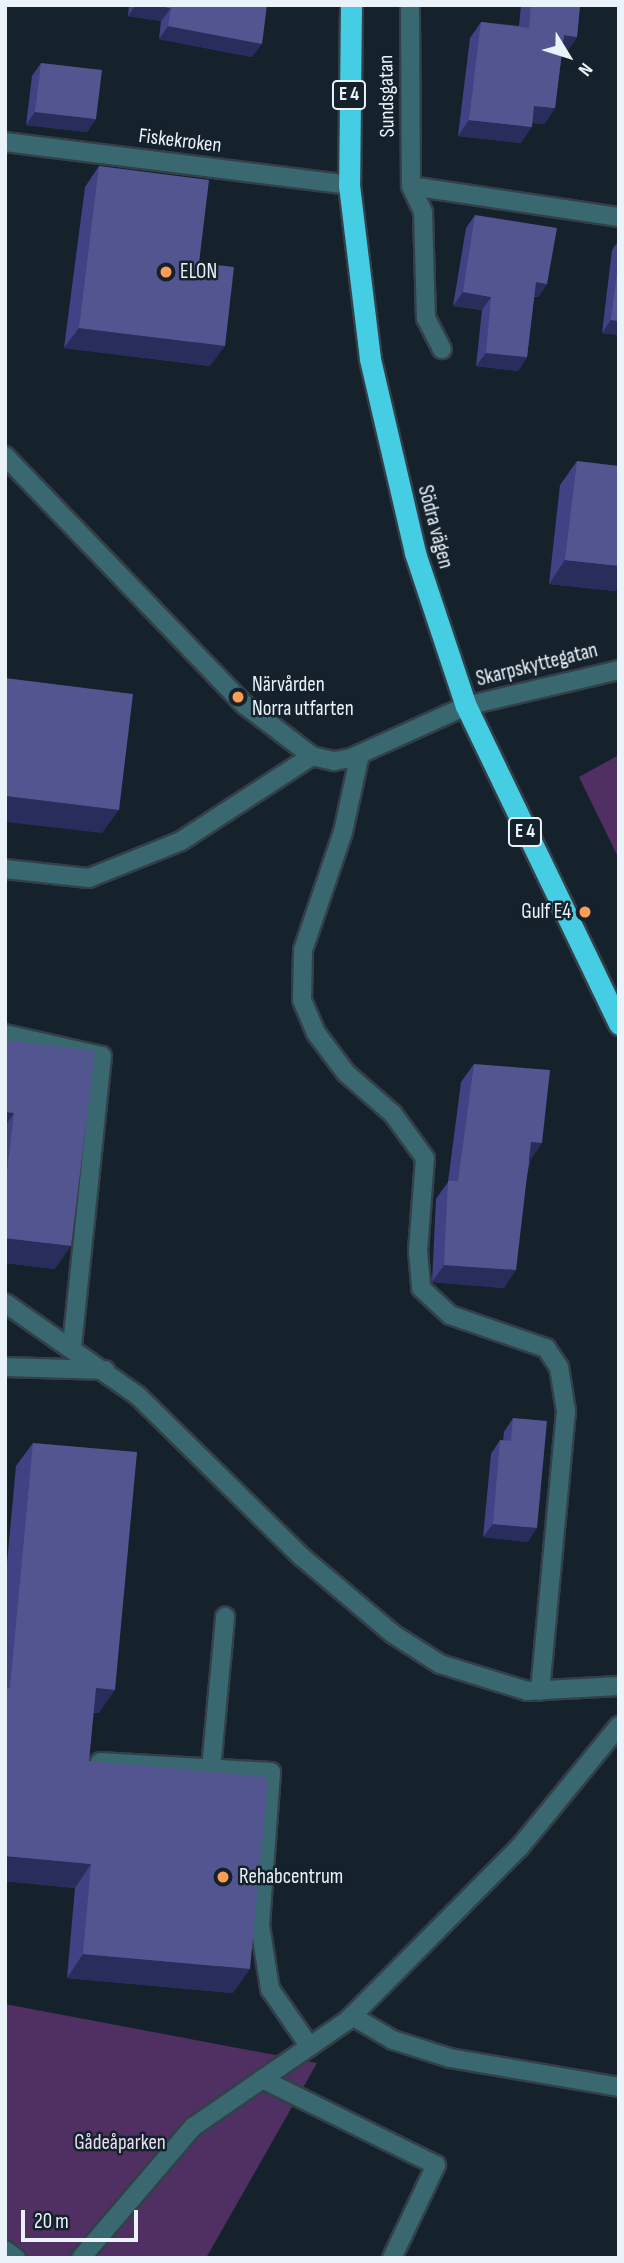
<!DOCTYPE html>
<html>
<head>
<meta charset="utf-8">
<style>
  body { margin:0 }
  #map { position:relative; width:624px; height:2263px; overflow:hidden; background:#15222c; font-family:"Sofia Sans Condensed",sans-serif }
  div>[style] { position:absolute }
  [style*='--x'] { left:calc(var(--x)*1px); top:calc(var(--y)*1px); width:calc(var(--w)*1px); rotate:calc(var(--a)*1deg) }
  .green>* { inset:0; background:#502f62 }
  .roads { filter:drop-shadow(2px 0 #333f49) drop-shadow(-2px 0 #333f49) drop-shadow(0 2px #333f49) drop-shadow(0 -2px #333f49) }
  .lane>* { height:18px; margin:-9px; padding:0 9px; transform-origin:9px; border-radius:9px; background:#396870 }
  .street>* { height:18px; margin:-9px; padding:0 9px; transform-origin:9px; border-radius:9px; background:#396870 }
  .highway>* { height:21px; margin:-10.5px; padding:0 10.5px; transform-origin:10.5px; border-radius:10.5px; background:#44cde3 }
  .wall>* { inset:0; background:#414285 }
  .shaded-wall>* { inset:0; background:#282d5c }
  .building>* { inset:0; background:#535591 }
  .dots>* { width:19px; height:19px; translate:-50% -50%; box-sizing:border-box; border:4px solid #15222c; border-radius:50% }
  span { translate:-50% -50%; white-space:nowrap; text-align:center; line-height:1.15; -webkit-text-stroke:5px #15222c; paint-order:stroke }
  .shield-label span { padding:2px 5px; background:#15222c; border:2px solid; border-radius:5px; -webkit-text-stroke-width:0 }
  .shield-label { font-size:19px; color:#eaf2fa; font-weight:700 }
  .street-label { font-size:21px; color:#eaf2fa }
  .poi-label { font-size:21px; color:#eaf2fa }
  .left { translate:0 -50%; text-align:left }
  .right { translate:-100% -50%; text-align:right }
  .park-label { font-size:21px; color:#e9ddf1 }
  .frame { position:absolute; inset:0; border:7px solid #eaf2fa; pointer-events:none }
  .north { position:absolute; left:533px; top:21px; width:70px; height:70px; -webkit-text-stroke:5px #15222c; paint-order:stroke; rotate:128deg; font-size:19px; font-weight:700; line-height:28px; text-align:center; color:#eaf2fa }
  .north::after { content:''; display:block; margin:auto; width:24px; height:32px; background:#eaf2fa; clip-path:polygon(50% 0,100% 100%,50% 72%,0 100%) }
  .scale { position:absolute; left:21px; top:2210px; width:117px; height:32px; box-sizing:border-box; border:4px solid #eaf2fa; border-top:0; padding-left:9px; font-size:21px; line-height:24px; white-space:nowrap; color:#eaf2fa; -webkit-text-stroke:5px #15222c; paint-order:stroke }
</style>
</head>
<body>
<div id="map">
  <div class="green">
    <div style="clip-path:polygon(619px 755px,619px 859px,579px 777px)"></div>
    <div style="clip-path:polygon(5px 2004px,317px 2063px,206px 2258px,5px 2258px)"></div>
  </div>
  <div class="roads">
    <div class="lane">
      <div style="--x:411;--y:186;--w:29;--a:65"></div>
      <div style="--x:423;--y:212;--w:106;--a:88.4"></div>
      <div style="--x:426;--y:318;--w:35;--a:63"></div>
      <div style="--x:360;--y:754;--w:80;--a:102.3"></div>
      <div style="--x:343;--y:832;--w:125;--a:108.7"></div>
      <div style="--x:303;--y:950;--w:50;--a:91.1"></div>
      <div style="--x:302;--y:1000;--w:36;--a:67"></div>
      <div style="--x:316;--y:1033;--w:50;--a:53.1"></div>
      <div style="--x:346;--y:1073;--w:62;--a:41.1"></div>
      <div style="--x:393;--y:1114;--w:54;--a:54"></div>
      <div style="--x:425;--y:1158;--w:93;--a:94.3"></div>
      <div style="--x:418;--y:1251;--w:37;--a:85"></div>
      <div style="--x:421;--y:1288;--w:40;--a:43"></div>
      <div style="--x:450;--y:1315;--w:102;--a:19"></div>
      <div style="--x:546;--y:1348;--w:23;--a:56"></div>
      <div style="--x:559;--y:1367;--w:45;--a:81"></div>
      <div style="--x:566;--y:1411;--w:281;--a:95.3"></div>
      <div style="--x:5;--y:869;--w:84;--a:6.1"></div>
      <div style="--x:89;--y:878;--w:99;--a:-21.9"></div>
      <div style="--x:181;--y:841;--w:156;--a:-33"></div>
      <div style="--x:5;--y:1034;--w:99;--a:12.8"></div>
      <div style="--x:102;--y:1056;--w:293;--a:95.9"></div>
      <div style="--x:5;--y:1303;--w:161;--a:34.9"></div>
      <div style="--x:137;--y:1395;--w:231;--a:44.5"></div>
      <div style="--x:302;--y:1557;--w:119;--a:40.2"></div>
      <div style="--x:393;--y:1634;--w:56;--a:32.6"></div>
      <div style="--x:440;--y:1664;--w:91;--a:17.2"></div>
      <div style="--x:527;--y:1691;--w:92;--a:-3.1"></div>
      <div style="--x:5;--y:1367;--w:100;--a:1.7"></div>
      <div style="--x:100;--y:1762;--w:171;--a:3.3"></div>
      <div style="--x:271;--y:1772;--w:153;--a:94.1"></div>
      <div style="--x:260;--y:1925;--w:65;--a:81.1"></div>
      <div style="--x:270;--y:1989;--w:70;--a:55.4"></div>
      <div style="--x:211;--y:1769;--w:153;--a:-84.7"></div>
      <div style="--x:352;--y:2016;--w:48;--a:30.3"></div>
      <div style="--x:393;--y:2040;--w:60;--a:17.5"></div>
      <div style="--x:450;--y:2058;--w:171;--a:9.7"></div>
      <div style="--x:262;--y:2079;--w:194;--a:26.3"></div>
      <div style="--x:436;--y:2165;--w:103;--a:115.3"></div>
      <div style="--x:5;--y:2250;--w:14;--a:36"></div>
      <div style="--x:81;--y:2258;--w:172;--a:-49.5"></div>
      <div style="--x:193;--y:2127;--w:188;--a:-34.6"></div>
      <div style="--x:348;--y:2020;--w:243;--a:-45.2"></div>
      <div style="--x:519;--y:1848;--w:158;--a:-50.7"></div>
    </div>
    <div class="street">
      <div style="--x:410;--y:5;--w:181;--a:89.7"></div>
      <div style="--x:411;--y:186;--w:210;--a:8.5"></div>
      <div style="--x:5;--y:142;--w:347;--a:7.1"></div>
      <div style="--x:5;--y:456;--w:346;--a:46.1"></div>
      <div style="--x:245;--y:705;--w:84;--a:37.3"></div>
      <div style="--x:312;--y:756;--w:23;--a:13"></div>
      <div style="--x:334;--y:761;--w:17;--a:-10"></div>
      <div style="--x:351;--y:758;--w:126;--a:-24.3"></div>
      <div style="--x:466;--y:706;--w:157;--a:-13.2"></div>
    </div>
    <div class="highway">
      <div style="--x:351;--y:5;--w:180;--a:90.6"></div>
      <div style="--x:349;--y:185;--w:175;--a:83.1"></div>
      <div style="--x:370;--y:359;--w:199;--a:76.9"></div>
      <div style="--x:415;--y:553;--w:161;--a:71.6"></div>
      <div style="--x:466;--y:706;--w:353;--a:64.3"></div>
    </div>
  </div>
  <div class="wall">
    <div style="clip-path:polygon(129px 5px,267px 5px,252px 57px,159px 39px,161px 21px,128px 16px)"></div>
    <div style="clip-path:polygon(521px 5px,580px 5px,577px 37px,566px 53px,562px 53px,555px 108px,544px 124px,532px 123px,521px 143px,458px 136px,470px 38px,481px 22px,519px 26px)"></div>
    <div style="clip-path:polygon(41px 63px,96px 119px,87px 132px,26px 125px,32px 76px)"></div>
    <div style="clip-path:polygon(99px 166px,210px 366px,64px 348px,85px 187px)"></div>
    <div style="clip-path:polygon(475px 215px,547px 284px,538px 297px,534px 297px,527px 357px,518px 371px,476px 366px,482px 310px,453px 306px,466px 228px)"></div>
    <div style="clip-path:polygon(619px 240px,619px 335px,602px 333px,612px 250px)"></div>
    <div style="clip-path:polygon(577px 461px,616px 591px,549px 584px,560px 485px)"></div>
    <div style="clip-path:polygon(5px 1040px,55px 1269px,5px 1263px)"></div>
    <div style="clip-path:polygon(474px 1064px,530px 1161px,504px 1288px,432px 1282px,436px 1199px,448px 1182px,461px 1082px)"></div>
    <div style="clip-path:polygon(513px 1418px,528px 1542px,483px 1537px,491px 1454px,500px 1440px,503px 1441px,504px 1432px)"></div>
    <div style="clip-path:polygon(33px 1443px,99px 1713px,93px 1713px,89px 1761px,233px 1993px,67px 1978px,75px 1888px,5px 1881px,5px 1585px,16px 1466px)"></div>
  </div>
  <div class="shaded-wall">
    <div style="clip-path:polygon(136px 5px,151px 5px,171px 8px,161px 21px,128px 16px)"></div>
    <div style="clip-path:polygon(168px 26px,262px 44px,252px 57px,159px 39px)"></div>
    <div style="clip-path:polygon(564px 35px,577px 37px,566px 53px,553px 51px)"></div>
    <div style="clip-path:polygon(534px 106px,555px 108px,544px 124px,523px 122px)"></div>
    <div style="clip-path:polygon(35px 112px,96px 119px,87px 132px,26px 125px)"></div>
    <div style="clip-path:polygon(469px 120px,532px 127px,521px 143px,458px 136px)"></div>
    <div style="clip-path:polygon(536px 282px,547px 284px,538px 297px,527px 295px)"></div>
    <div style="clip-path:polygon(463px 292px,491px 297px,482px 310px,453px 306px)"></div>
    <div style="clip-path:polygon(611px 320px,619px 321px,619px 335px,602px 333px)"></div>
    <div style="clip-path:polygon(79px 328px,225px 346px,210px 366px,64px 348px)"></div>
    <div style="clip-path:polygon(486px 353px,527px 357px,518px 371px,476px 366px)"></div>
    <div style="clip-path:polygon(565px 560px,619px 566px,619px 587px,616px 591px,549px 584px)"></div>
    <div style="clip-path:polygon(5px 796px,119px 810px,102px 833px,5px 822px)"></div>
    <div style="clip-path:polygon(5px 1112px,14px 1113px,5px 1126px)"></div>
    <div style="clip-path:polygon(531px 1142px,542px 1143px,530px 1161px,519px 1160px)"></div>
    <div style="clip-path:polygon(5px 1238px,71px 1246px,55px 1269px,5px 1263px)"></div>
    <div style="clip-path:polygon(444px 1265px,516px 1270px,504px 1288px,432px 1282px)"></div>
    <div style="clip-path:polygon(493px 1524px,537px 1528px,528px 1542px,483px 1537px)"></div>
    <div style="clip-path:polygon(96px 1688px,115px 1690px,99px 1713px,79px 1711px)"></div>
    <div style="clip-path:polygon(5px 1856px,91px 1864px,75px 1888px,5px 1881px)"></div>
    <div style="clip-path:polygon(83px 1954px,250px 1969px,233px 1993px,67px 1978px)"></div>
  </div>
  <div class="building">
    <div style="clip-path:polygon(151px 5px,267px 5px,262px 44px,168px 26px,171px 8px)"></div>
    <div style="clip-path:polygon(531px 5px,580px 5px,577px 37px,564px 35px,555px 108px,534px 106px,532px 127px,469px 120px,481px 22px,529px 28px)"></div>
    <div style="clip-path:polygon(41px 63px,102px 70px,96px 119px,35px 112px)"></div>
    <div style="clip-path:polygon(99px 166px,209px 180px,199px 263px,234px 267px,225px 346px,79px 328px)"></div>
    <div style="clip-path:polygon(475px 215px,557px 228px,547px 284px,536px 282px,527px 357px,486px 353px,491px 297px,463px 292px)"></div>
    <div style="clip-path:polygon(619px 256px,619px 321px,611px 320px)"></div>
    <div style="clip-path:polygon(577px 461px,619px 466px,619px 566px,565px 560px)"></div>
    <div style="clip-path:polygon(5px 678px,133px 694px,119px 810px,5px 796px)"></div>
    <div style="clip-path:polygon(5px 1040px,95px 1051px,71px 1246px,5px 1238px,5px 1189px,14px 1113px,5px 1112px)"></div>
    <div style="clip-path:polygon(474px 1064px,550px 1070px,542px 1143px,531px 1142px,516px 1270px,444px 1265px,448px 1181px,458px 1181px)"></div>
    <div style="clip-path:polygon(513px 1418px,547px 1421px,537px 1528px,493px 1524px,500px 1440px,511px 1441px)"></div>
    <div style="clip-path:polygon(33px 1443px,137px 1452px,115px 1690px,96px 1688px,89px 1761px,268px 1777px,250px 1969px,83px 1954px,91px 1864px,5px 1856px,5px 1688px,10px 1688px)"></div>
  </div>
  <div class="dots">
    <div style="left:166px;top:272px;background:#fd9c55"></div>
    <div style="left:238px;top:697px;background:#fd9c55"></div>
    <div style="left:585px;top:912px;background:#fd9c55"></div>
    <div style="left:223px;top:1877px;background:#fd9c55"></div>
  </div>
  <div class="shield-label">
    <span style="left:349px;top:95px">E 4</span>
    <span style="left:525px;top:832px">E 4</span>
  </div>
  <div class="street-label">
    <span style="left:387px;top:96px;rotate:-91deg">Sundsgatan</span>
    <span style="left:180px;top:141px;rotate:7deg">Fiskekroken</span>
    <span style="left:435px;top:527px;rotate:75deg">Södra vägen</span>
    <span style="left:537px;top:665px;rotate:-14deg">Skarpskyttegatan</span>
  </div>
  <div class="poi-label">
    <span class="left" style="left:180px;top:272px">ELON</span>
    <span class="left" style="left:252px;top:697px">Närvården<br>Norra utfarten</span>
    <span class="right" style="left:571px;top:912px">Gulf E4</span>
    <span class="left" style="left:239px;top:1877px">Rehabcentrum</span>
  </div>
  <div class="park-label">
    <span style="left:120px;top:2143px">Gådeåparken</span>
  </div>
  <div class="frame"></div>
  <div class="north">N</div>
  <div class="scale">20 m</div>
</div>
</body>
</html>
